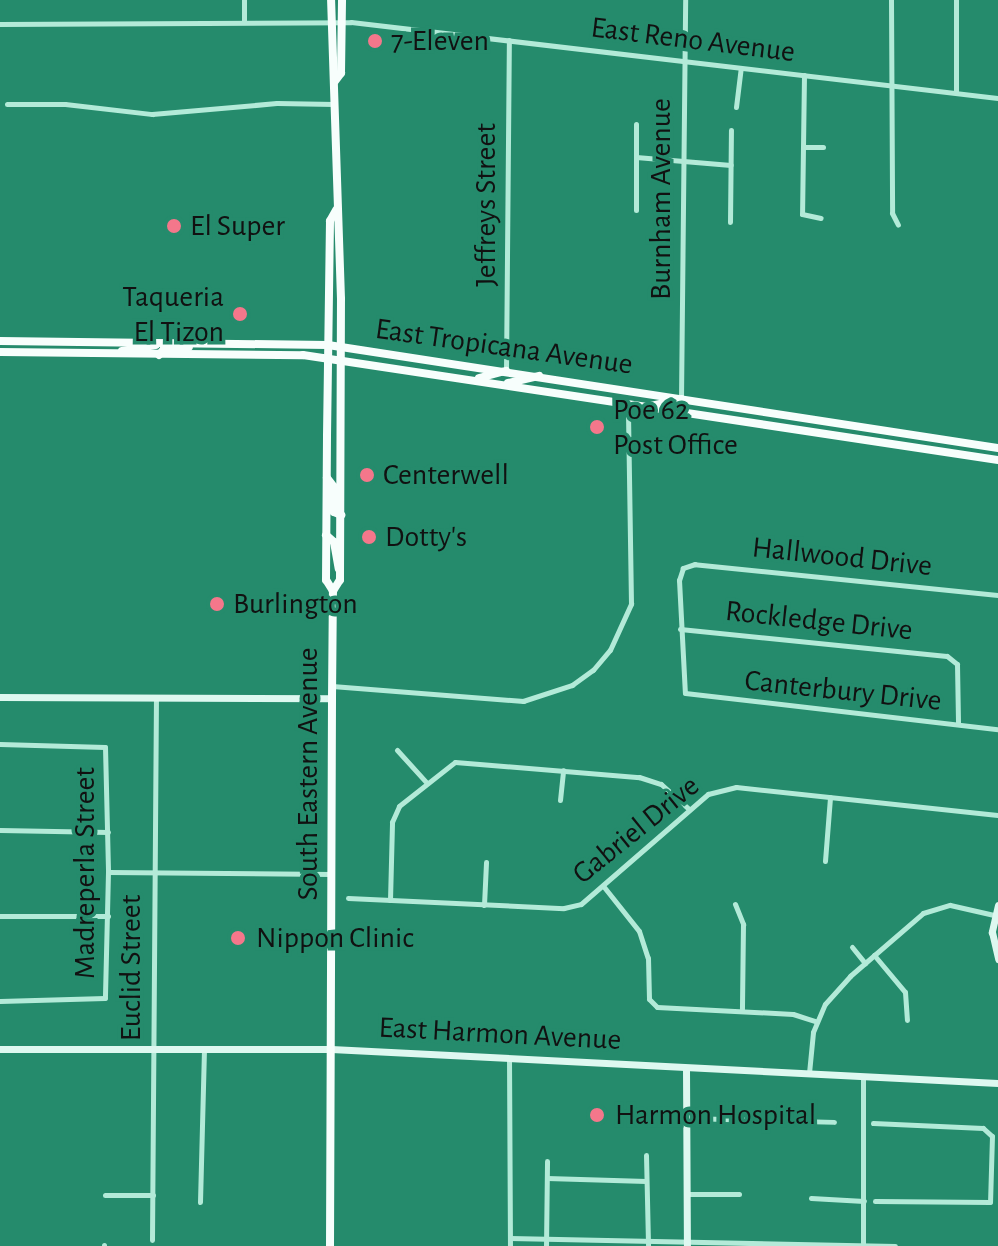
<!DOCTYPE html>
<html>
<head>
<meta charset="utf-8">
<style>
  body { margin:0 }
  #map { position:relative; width:998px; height:1246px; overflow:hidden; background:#258b6c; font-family:"Alegreya Sans",sans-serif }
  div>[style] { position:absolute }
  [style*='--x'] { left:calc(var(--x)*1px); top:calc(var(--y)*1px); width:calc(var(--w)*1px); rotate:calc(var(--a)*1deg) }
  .street>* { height:5px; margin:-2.5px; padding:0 2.5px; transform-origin:2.5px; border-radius:2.5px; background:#b3ead8 }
  .secondary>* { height:7px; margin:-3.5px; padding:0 3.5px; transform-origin:3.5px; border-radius:3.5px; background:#def8f0 }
  .primary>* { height:8px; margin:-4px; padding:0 4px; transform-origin:4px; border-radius:4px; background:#f7fefc }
  .dots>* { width:22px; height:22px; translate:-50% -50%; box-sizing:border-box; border:4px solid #258b6c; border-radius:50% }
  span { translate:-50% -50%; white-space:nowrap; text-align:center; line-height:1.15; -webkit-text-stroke:7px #258b6c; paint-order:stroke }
  .street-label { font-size:30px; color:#111 }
  .poi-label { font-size:30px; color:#111 }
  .left { translate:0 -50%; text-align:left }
  .right { translate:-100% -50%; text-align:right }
</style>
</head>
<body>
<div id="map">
  <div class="street">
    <div style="--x:891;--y:0;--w:213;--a:89.7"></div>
    <div style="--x:892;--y:213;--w:13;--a:63"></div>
    <div style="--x:244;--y:22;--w:22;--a:-90"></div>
    <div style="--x:0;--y:24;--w:351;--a:-0.3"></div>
    <div style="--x:351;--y:22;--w:651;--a:6.7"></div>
    <div style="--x:804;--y:75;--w:139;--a:90.8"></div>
    <div style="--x:802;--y:214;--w:19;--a:12"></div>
    <div style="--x:956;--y:92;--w:92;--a:-90"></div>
    <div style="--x:7;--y:104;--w:58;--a:0"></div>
    <div style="--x:65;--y:104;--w:88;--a:6.6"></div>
    <div style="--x:152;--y:114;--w:125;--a:-5"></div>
    <div style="--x:277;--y:103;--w:57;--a:1"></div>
    <div style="--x:736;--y:107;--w:39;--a:-83"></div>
    <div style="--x:803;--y:147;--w:20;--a:0"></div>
    <div style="--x:636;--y:157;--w:95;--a:4.8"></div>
    <div style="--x:636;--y:210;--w:86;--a:-90"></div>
    <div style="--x:730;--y:222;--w:92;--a:-89.4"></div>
    <div style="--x:506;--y:371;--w:331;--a:-89.5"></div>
    <div style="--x:681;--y:399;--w:399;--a:-89.4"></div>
    <div style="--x:998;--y:595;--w:305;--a:-174.2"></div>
    <div style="--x:695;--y:564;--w:13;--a:162"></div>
    <div style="--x:683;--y:568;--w:13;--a:108"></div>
    <div style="--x:679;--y:580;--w:113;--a:87"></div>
    <div style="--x:685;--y:693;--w:315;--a:6.6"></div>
    <div style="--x:680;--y:629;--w:268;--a:5.8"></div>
    <div style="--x:947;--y:656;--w:13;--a:39"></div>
    <div style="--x:957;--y:664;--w:60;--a:89"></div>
    <div style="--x:332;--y:686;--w:192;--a:4.5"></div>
    <div style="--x:523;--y:701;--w:52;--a:-18.1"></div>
    <div style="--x:572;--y:685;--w:26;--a:-36"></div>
    <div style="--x:593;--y:670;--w:26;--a:-50"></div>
    <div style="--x:610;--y:650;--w:51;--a:-65.5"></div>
    <div style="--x:631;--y:604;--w:201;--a:-90.9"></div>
    <div style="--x:0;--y:744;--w:105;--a:1.6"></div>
    <div style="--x:105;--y:747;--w:125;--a:88.6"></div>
    <div style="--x:108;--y:872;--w:126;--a:91.4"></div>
    <div style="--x:105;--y:998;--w:105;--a:178.4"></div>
    <div style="--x:397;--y:750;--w:43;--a:47.8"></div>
    <div style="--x:560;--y:800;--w:30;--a:-84"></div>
    <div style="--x:0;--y:830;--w:108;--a:1.1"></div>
    <div style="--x:825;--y:861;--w:64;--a:-85.5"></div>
    <div style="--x:108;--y:872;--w:223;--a:0.5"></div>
    <div style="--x:604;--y:887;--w:56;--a:51.5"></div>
    <div style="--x:639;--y:931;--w:28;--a:72"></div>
    <div style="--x:648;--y:958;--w:41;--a:88.6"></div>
    <div style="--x:649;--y:999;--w:11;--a:45"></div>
    <div style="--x:657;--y:1007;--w:136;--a:2.9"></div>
    <div style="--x:793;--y:1014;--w:25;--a:18"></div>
    <div style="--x:348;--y:898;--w:216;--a:2.7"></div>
    <div style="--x:564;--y:908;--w:17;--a:-13"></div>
    <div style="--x:581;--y:904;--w:168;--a:-40.9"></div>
    <div style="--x:708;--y:794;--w:29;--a:-14"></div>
    <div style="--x:736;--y:787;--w:263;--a:6.1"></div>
    <div style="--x:390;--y:900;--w:78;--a:-88.5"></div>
    <div style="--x:392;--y:822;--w:17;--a:-66"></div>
    <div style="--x:399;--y:806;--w:71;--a:-38.2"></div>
    <div style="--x:455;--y:762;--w:185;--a:4.7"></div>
    <div style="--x:639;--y:777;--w:23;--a:18"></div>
    <div style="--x:661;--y:784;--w:38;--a:42"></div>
    <div style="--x:735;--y:904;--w:22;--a:68"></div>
    <div style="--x:743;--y:924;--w:87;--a:90.7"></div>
    <div style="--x:484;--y:905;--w:43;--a:-87.3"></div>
    <div style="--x:0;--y:916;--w:108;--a:0"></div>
    <div style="--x:852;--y:947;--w:21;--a:51"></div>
    <div style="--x:874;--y:955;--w:48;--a:50"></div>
    <div style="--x:905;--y:992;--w:28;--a:86"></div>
    <div style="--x:509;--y:1058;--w:188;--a:89.7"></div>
    <div style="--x:809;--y:1073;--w:41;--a:-84.4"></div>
    <div style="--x:813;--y:1032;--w:30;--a:-67"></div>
    <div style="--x:825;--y:1004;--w:38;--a:-48"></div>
    <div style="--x:850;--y:976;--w:96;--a:-40.8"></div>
    <div style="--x:923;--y:913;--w:28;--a:-17"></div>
    <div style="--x:950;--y:905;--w:45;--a:12.8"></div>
    <div style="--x:863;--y:1076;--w:169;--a:90"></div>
    <div style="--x:686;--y:1113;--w:21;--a:11"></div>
    <div style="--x:686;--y:1118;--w:148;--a:1.5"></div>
    <div style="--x:873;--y:1123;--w:110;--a:2.6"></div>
    <div style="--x:983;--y:1128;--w:12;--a:42"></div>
    <div style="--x:992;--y:1136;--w:66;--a:91.7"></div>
    <div style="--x:990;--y:1202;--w:115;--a:-179.5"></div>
    <div style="--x:646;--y:1155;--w:91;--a:88.7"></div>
    <div style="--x:547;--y:1178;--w:99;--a:1.7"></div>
    <div style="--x:687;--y:1194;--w:52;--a:0"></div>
    <div style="--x:105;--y:1195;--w:48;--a:0"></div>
    <div style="--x:811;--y:1198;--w:53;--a:3.2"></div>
    <div style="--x:200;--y:1202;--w:153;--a:-88.5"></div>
    <div style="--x:510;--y:1238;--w:385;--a:1.2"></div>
    <div style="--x:152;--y:1240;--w:543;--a:-89.58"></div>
    <div style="--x:104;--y:1245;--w:1;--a:90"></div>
    <div style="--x:546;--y:1246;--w:85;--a:-89.3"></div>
  </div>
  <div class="secondary">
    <div style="--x:0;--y:697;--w:332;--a:0.2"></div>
    <div style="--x:998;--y:905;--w:28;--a:103"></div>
    <div style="--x:992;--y:932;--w:28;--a:77"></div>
    <div style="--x:0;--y:1049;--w:331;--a:0"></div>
    <div style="--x:331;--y:1049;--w:668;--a:2.92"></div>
    <div style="--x:686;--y:1068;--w:178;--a:89.7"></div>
  </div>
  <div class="primary">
    <div style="--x:335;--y:81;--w:10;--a:-53"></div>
    <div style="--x:341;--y:73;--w:73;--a:-89.2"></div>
    <div style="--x:0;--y:341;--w:328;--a:0.7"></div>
    <div style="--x:328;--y:345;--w:678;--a:8.74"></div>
    <div style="--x:122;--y:351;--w:34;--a:-10"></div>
    <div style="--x:0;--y:352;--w:303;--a:0.6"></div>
    <div style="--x:303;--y:355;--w:703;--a:8.59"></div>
    <div style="--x:159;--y:355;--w:8;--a:-50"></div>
    <div style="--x:164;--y:349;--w:25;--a:-5"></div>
    <div style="--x:479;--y:378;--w:28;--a:-15"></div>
    <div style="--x:508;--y:383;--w:32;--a:-13"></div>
    <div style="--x:651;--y:406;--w:31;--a:-13"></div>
    <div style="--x:327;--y:478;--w:11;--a:52"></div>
    <div style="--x:334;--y:487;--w:25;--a:90"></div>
    <div style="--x:334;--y:512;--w:8;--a:23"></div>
    <div style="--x:326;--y:535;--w:11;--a:41"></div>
    <div style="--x:334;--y:542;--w:27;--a:80"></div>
    <div style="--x:333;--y:591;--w:13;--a:-122"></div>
    <div style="--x:326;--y:580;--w:144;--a:-89.6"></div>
    <div style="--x:327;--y:436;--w:215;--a:-89.2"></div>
    <div style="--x:330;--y:221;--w:13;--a:-61"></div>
    <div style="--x:330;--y:1246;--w:548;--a:-89.79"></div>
    <div style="--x:332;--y:698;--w:107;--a:-89.5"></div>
    <div style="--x:333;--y:591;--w:13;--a:-58"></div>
    <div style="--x:340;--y:580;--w:281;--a:-89.8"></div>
    <div style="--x:341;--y:299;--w:299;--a:-91.9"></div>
  </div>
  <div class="dots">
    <div style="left:375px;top:41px;background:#f4778b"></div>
    <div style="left:174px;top:226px;background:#f4778b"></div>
    <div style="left:240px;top:314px;background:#f4778b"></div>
    <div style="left:597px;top:427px;background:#f4778b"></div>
    <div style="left:367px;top:475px;background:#f4778b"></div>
    <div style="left:369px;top:537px;background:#f4778b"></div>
    <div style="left:217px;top:604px;background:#f4778b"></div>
    <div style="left:238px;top:938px;background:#f4778b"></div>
    <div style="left:597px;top:1115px;background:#f4778b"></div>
  </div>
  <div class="street-label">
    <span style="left:693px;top:40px;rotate:7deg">East Reno Avenue</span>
    <span style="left:661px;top:199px;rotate:-90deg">Burnham Avenue</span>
    <span style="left:486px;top:205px;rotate:-90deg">Jeffreys Street</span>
    <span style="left:504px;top:347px;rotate:8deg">East Tropicana Avenue</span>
    <span style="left:842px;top:557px;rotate:6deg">Hallwood Drive</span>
    <span style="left:819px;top:621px;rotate:6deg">Rockledge Drive</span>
    <span style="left:843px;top:691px;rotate:6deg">Canterbury Drive</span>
    <span style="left:308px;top:774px;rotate:-90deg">South Eastern Avenue</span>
    <span style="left:636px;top:830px;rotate:-39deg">Gabriel Drive</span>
    <span style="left:85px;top:873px;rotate:-90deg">Madreperla Street</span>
    <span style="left:131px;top:968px;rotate:-90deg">Euclid Street</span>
    <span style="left:500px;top:1034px;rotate:3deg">East Harmon Avenue</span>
  </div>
  <div class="poi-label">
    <span class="left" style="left:391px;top:41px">7-Eleven</span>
    <span class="left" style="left:190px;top:226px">El Super</span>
    <span class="right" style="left:224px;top:314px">Taqueria<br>El Tizon</span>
    <span class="left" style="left:613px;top:427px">Poe 62<br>Post Office</span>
    <span class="left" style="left:383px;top:475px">Centerwell</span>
    <span class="left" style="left:385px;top:537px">Dotty's</span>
    <span class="left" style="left:233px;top:604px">Burlington</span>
    <span class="left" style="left:256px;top:938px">Nippon Clinic</span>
    <span class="left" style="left:615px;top:1115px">Harmon Hospital</span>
  </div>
</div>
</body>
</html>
